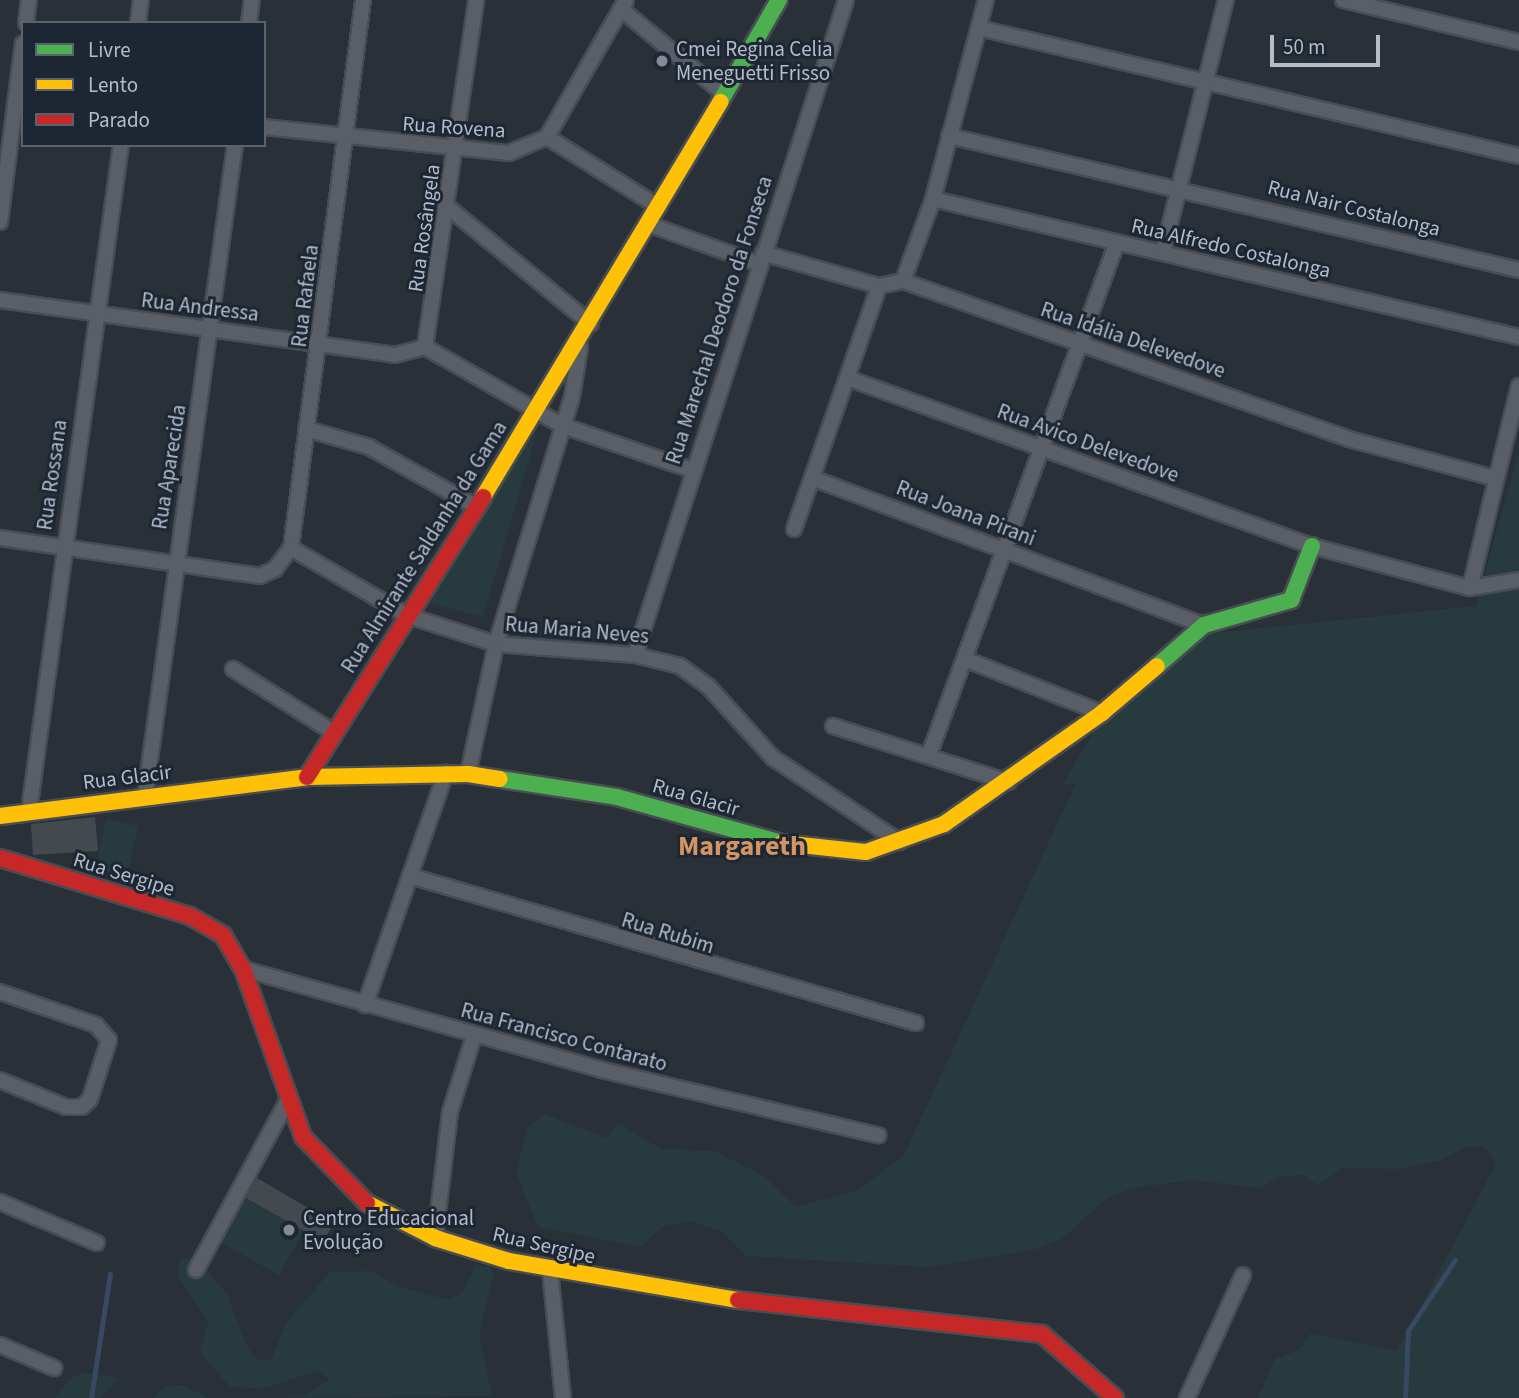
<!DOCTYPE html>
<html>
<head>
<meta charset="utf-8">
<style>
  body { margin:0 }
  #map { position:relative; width:1519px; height:1398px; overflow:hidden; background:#2a3038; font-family:"Source Sans 3",sans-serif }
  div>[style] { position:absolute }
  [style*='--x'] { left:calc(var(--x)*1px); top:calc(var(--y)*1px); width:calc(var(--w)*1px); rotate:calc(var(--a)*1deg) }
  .green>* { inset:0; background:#273a3e }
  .stream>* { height:4.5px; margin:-2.25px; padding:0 2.25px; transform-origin:2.25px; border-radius:2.25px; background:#384963 }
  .building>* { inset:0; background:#444950 }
  .roads { filter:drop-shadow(2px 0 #484c53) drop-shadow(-2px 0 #484c53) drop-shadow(0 2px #484c53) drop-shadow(0 -2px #484c53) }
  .street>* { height:14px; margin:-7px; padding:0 7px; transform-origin:7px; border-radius:7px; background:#5a5e66 }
  .fast>* { height:16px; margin:-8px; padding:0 8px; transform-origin:8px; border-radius:8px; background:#4caf50 }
  .slow>* { height:16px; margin:-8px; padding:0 8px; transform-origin:8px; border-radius:8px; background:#ffc107 }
  .jam>* { height:16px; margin:-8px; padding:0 8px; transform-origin:8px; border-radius:8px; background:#c62828 }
  .dots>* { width:19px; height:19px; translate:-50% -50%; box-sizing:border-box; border:4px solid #1d2633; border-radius:50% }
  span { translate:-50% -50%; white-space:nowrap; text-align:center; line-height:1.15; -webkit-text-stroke:6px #1d2633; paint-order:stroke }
  .poi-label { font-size:21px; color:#b4bcc9 }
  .left { translate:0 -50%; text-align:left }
  .street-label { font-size:21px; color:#b4bcc9 }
  .district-label { font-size:28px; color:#d59563; font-weight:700 }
  .legend { position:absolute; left:21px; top:21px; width:245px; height:126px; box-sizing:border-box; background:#1d2633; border:2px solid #59626f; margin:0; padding:9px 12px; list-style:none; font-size:21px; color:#b4bcc9 }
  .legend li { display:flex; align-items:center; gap:14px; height:35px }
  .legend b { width:35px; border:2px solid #59626f }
  .scale { position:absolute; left:1270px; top:35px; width:110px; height:32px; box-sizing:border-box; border:4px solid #b4bcc9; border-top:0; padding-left:9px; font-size:21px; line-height:24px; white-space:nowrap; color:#b4bcc9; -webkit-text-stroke:5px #1d2633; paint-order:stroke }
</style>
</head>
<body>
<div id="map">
  <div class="green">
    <div style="clip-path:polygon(538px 429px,483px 617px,421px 601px)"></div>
    <div style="clip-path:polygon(1519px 450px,1519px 1398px,1258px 1398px,1275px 1359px,1299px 1350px,1311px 1333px,1397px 1351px,1496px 1164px,1485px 1147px,1466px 1147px,1439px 1161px,1397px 1169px,1343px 1168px,1318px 1185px,1302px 1175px,1281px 1176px,1259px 1188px,1192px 1180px,1133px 1188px,1107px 1198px,1063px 1238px,1036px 1249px,928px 1267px,746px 1256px,723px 1232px,690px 1221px,662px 1227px,641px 1247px,538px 1227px,516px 1172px,527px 1129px,544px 1114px,607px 1138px,618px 1123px,661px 1149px,715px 1151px,764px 1176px,796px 1207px,858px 1190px,904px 1155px,1076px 783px,1062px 785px,1096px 728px,1185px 636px,1476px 606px)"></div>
    <div style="clip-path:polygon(106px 819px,138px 826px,126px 880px,94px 873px)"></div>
    <div style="clip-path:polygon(245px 1198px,304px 1231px,279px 1275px,220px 1242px)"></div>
    <div style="clip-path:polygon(180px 1258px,198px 1259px,227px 1295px,247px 1346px,256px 1359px,271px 1361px,286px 1323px,330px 1272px,372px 1271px,399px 1287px,449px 1300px,462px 1293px,475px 1265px,489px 1266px,494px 1274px,479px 1334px,492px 1396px,283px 1398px,306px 1395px,329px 1379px,317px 1371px,262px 1389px,229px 1386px,200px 1352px,208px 1323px,178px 1276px)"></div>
    <div style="clip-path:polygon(84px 1373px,119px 1378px,101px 1398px,55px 1398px,72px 1377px)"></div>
    <div style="clip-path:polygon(182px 1385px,210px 1398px,154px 1398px,165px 1386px)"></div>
  </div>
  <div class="stream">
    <div style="--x:91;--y:1398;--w:125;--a:-81.3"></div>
    <div style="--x:1405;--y:1398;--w:67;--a:-87.4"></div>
    <div style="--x:1408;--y:1331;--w:85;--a:-56.5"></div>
  </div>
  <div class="building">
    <div style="clip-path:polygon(95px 817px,98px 851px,33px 855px,31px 824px)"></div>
    <div style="clip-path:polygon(257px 1178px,334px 1223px,323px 1242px,246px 1198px)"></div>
  </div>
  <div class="roads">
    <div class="street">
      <div style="--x:1343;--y:0;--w:181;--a:13.4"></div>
      <div style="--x:621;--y:9;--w:132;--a:39.5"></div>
      <div style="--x:26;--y:23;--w:23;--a:-83"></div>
      <div style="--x:138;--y:23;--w:23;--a:-83"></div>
      <div style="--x:249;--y:23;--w:23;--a:-83"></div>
      <div style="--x:979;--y:28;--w:555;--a:13.34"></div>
      <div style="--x:264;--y:127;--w:246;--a:6.1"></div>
      <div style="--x:509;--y:153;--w:41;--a:-22.8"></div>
      <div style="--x:547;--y:137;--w:132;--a:32"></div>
      <div style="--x:949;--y:136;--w:586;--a:13.23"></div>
      <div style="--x:547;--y:137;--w:158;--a:-60"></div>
      <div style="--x:933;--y:199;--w:602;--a:13.25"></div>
      <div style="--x:449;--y:208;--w:183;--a:39.2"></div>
      <div style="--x:0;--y:222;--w:180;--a:-82.7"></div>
      <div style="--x:648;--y:224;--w:118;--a:19.8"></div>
      <div style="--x:1163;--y:252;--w:260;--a:-76"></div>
      <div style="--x:763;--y:253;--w:121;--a:15.9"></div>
      <div style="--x:879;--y:286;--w:25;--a:-12"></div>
      <div style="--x:903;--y:281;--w:87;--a:-69.9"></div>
      <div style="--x:933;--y:199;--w:206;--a:-75.1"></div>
      <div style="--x:903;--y:281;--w:473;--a:19.5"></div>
      <div style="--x:1349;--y:439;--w:151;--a:15"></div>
      <div style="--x:0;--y:300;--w:399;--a:7.9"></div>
      <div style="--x:395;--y:355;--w:31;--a:-15"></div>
      <div style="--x:425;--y:347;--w:351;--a:-81.6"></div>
      <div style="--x:425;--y:347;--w:159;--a:29.8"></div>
      <div style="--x:563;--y:426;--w:136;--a:18.8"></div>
      <div style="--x:850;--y:379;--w:491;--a:19.9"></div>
      <div style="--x:1312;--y:546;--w:163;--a:14.9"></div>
      <div style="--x:1470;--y:588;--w:50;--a:-9.3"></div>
      <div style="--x:306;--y:429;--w:66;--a:15.9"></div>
      <div style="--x:369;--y:447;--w:121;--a:29.1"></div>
      <div style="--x:812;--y:478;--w:419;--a:20.6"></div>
      <div style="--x:794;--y:529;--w:257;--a:-70.7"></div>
      <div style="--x:0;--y:538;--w:263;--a:8.3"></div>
      <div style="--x:260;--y:576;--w:17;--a:-25"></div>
      <div style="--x:275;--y:569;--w:26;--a:-53"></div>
      <div style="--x:291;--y:548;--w:553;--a:-82.51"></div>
      <div style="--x:291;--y:548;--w:133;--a:30.2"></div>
      <div style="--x:406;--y:615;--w:95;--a:17.9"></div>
      <div style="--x:496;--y:644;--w:139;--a:4.5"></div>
      <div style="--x:635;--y:655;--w:46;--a:13.7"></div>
      <div style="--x:680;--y:666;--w:34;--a:36"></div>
      <div style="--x:708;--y:686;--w:97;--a:47.9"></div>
      <div style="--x:773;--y:758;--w:152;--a:33.5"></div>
      <div style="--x:1470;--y:588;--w:208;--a:-76.4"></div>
      <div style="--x:635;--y:655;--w:688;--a:-72.14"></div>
      <div style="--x:965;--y:659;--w:147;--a:21.5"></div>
      <div style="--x:233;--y:669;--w:118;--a:32.2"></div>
      <div style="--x:833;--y:726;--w:184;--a:17.7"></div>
      <div style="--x:929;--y:755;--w:546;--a:-69.87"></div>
      <div style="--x:468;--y:774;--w:133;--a:-77.8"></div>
      <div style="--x:496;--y:644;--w:258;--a:-72.9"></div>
      <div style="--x:572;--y:397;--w:50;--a:-80.7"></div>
      <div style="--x:145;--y:796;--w:657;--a:-82.13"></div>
      <div style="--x:29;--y:811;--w:672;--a:-82.14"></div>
      <div style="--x:410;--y:876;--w:527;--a:16.2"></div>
      <div style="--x:243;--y:969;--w:373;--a:15.7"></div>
      <div style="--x:602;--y:1070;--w:284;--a:13.3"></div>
      <div style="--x:0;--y:992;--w:102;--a:19"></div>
      <div style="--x:96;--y:1025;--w:20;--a:49"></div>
      <div style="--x:109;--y:1040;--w:62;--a:107.9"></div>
      <div style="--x:90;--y:1099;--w:11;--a:135"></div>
      <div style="--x:82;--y:1107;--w:16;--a:180"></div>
      <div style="--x:66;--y:1107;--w:71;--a:-157.8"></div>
      <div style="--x:365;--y:1005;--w:246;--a:-70.8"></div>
      <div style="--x:0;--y:1202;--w:105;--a:22.9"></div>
      <div style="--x:435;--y:1238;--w:127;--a:-83.2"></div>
      <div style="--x:450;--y:1112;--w:80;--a:-72.5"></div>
      <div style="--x:196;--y:1270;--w:191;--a:-61.6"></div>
      <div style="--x:550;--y:1270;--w:129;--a:84.2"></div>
      <div style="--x:0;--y:1345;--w:59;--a:23.1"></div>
      <div style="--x:1187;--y:1398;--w:135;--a:-65.5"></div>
    </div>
    <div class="fast">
      <div style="--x:720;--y:102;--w:118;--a:-60"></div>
      <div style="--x:1157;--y:666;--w:62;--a:-41.1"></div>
      <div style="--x:1204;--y:625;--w:91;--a:-16"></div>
      <div style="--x:1291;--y:600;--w:58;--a:-68.7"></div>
      <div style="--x:500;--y:779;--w:118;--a:8.7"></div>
      <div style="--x:617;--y:797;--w:171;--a:15.6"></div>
    </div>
    <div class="slow">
      <div style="--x:483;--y:497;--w:461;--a:-59"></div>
      <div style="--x:0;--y:816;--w:309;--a:-7.2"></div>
      <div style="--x:307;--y:777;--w:161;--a:-1.1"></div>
      <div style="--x:468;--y:774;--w:32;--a:9"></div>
      <div style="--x:782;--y:843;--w:84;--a:6.1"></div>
      <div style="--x:866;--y:852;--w:83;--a:-19.7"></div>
      <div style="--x:944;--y:824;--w:193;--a:-35.1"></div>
      <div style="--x:1102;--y:713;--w:72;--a:-40.5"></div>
      <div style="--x:367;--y:1203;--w:76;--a:27.2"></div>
      <div style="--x:435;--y:1238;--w:77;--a:17.3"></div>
      <div style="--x:509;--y:1261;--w:232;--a:9.7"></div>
    </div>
    <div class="jam">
      <div style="--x:307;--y:777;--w:331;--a:-57.8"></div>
      <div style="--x:0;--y:858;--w:199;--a:17"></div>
      <div style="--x:190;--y:916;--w:38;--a:30"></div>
      <div style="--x:223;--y:935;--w:39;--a:60"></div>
      <div style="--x:243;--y:969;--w:178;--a:70.3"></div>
      <div style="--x:303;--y:1137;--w:92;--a:45.9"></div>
      <div style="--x:738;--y:1300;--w:306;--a:6.4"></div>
      <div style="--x:1042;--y:1334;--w:97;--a:41.2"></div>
    </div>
  </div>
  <div class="dots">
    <div style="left:662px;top:61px;background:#848b96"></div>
    <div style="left:289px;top:1230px;background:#848b96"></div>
  </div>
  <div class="poi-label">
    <span class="left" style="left:676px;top:61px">Cmei Regina Celia<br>Meneguetti Frisso</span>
    <span class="left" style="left:303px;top:1230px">Centro Educacional<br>Evolução</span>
  </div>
  <div class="street-label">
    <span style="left:454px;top:127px;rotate:4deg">Rua Rovena</span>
    <span style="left:1354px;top:208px;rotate:14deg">Rua Nair Costalonga</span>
    <span style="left:424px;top:228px;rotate:-82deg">Rua Rosângela</span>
    <span style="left:1231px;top:248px;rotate:13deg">Rua Alfredo Costalonga</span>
    <span style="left:305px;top:296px;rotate:-83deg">Rua Rafaela</span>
    <span style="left:200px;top:307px;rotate:7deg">Rua Andressa</span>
    <span style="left:719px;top:320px;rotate:-72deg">Rua Marechal Deodoro da Fonseca</span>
    <span style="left:1133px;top:340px;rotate:19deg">Rua Idália Delevedove</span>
    <span style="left:1088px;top:443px;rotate:20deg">Rua Avico Delevedove</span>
    <span style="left:169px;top:467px;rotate:-81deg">Rua Aparecida</span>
    <span style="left:52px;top:475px;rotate:-82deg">Rua Rossana</span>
    <span style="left:966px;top:513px;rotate:21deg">Rua Joana Pirani</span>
    <span style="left:424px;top:547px;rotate:-58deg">Rua Almirante Saldanha da Gama</span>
    <span style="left:577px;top:630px;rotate:5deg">Rua Maria Neves</span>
    <span style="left:127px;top:777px;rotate:-7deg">Rua Glacir</span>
    <span style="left:696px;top:797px;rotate:16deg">Rua Glacir</span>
    <span style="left:124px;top:874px;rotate:17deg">Rua Sergipe</span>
    <span style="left:668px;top:933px;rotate:17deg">Rua Rubim</span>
    <span style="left:564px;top:1037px;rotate:15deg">Rua Francisco Contarato</span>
    <span style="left:544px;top:1245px;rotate:13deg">Rua Sergipe</span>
  </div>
  <div class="district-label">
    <span style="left:742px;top:846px">Margareth</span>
  </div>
  <ul class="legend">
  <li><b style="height:9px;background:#4caf50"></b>Livre</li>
  <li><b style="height:9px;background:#ffc107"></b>Lento</li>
  <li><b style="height:9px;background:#c62828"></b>Parado</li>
  </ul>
  <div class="scale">50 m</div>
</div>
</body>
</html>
